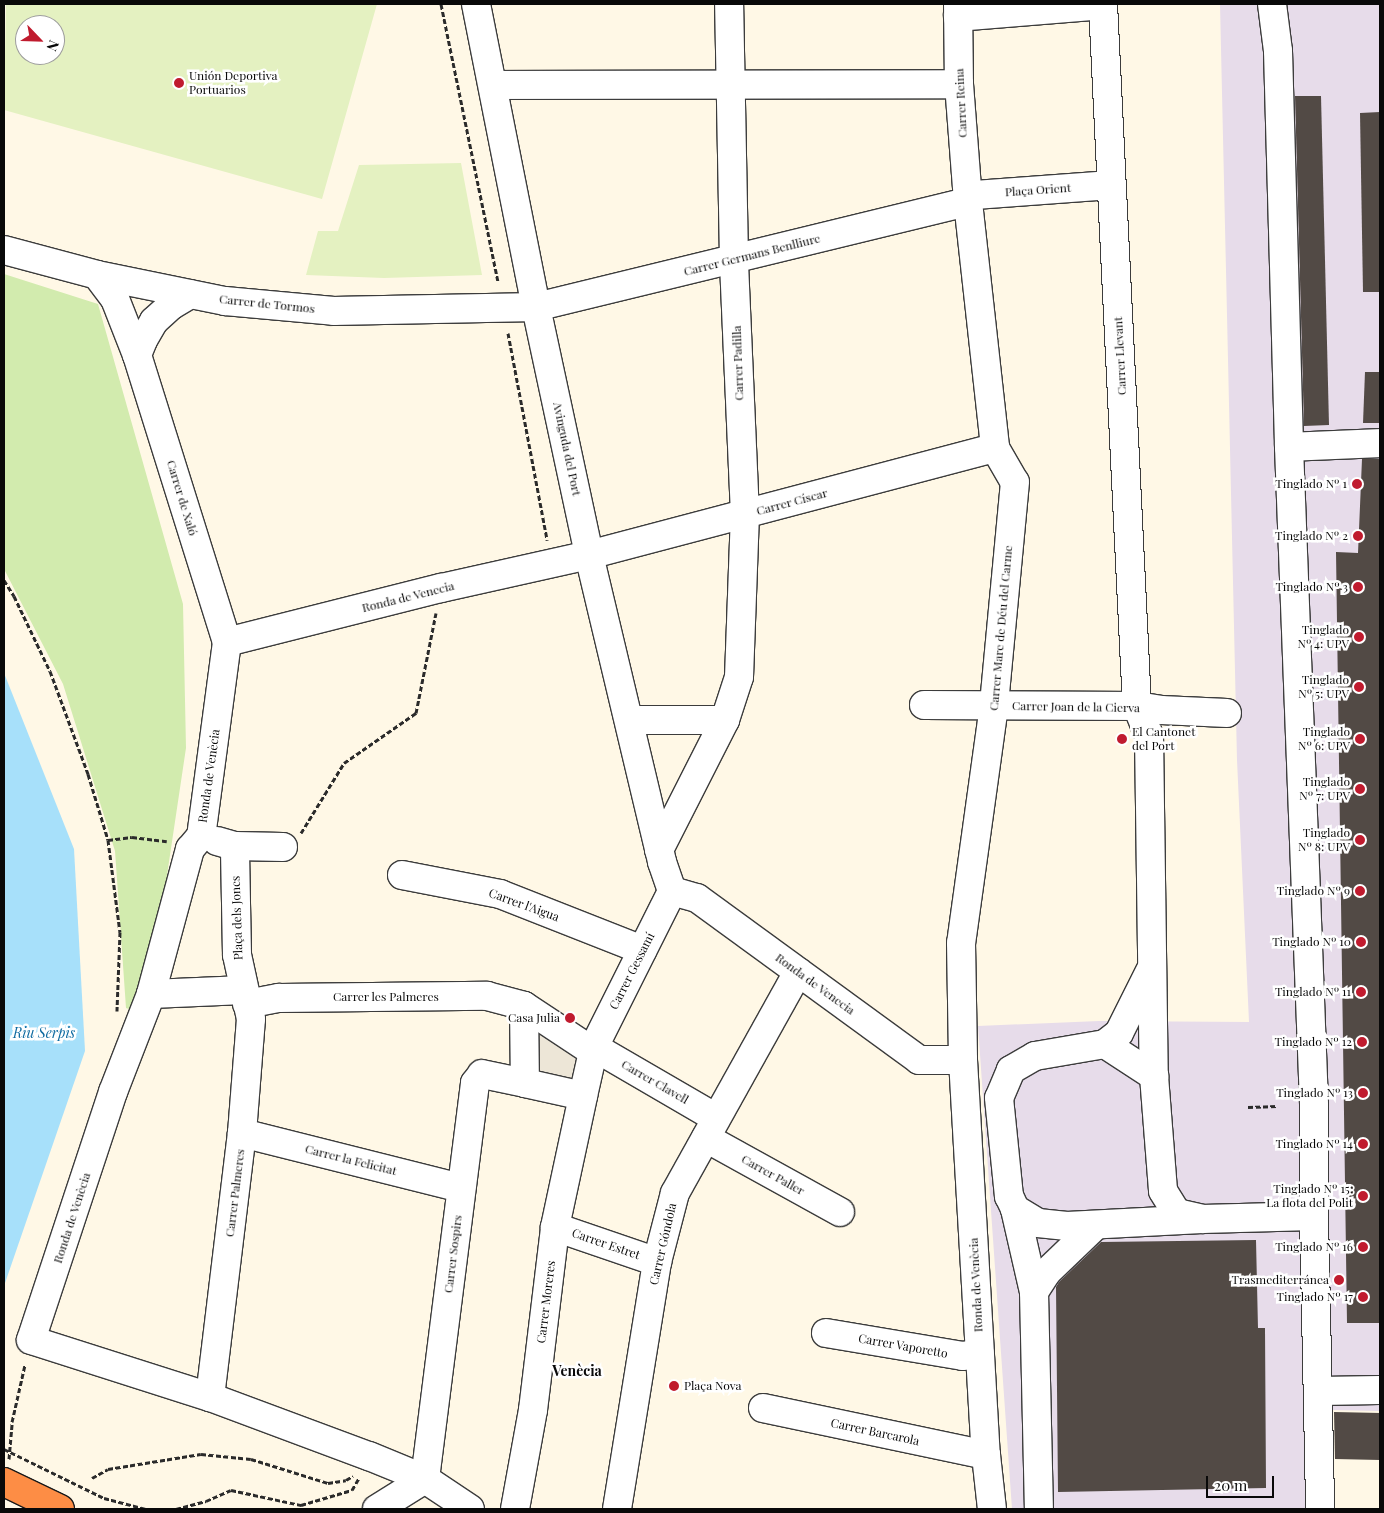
<!DOCTYPE html>
<html>
<head>
<meta charset="utf-8">
<style>
  body { margin:0 }
  #map { position:relative; width:1384px; height:1513px; overflow:hidden; background:#fff8e6; font-family:"Playfair Display",serif }
  div>[style] { position:absolute }
  [style*='--x'] { left:calc(var(--x)*1px); top:calc(var(--y)*1px); width:calc(var(--w)*1px); rotate:calc(var(--a)*1deg) }
  .industrial>* { inset:0; background:#e7dcea }
  .green>* { inset:0; background:#d2ebae }
  .pitch>* { inset:0; background:#e4f1c1 }
  .plaza>* { inset:0; background:#ede6d7 }
  .water>* { inset:0; background:#a7e0fa }
  .building>* { inset:0; background:#524a45 }
  .path>* { height:3px; margin-top:-1.5px; transform-origin:0; background:repeating-linear-gradient(90deg,#2b2b2b 0 5px,transparent 0 7.5px) }
  .roads { filter:drop-shadow(1px 0 #3c3c3c) drop-shadow(-1px 0 #3c3c3c) drop-shadow(0 1px #3c3c3c) drop-shadow(0 -1px #3c3c3c) }
  .minor>* { height:28px; margin:-14px; padding:0 14px; transform-origin:14px; border-radius:14px; background:#fff }
  .path-bridge>* { height:3px; margin-top:-1.5px; transform-origin:0; background:repeating-linear-gradient(90deg,#2b2b2b 0 5px,transparent 0 7.5px) }
  .bridges { filter:drop-shadow(1px 0 #1a1a1a) drop-shadow(-1px 0 #1a1a1a) drop-shadow(0 1px #1a1a1a) drop-shadow(0 -1px #1a1a1a) }
  .highway-bridge>* { height:28px; margin:-14px; padding:0 14px; transform-origin:14px; border-radius:14px; background:#fd8d45 }
  .dots>* { width:14px; height:14px; translate:-50% -50%; box-sizing:border-box; border:2px solid #fff; border-radius:50% }
  span { translate:-50% -50%; white-space:nowrap; text-align:center; line-height:1.15; -webkit-text-stroke:5px #fff; paint-order:stroke }
  .poi-label { font-size:12px; color:#090909 }
  .left { translate:0 -50%; text-align:left }
  .right { translate:-100% -50%; text-align:right }
  .street-label { font-size:12px; color:#090909 }
  .water-label { font-size:14px; color:#0e6aa0; font-style:italic }
  .neighbourhood-label { font-size:14px; color:#090909; font-weight:700 }
  .frame { position:absolute; inset:0; border:5px solid #090909; pointer-events:none }
  .north { position:absolute; left:15px; top:15px; width:50px; height:50px; box-sizing:border-box; background:#fff; border:1px solid #9d9d9d; border-radius:50%; rotate:114deg; font-size:14px; font-weight:700; line-height:20px; text-align:center; color:#090909 }
  .north::after { content:''; display:block; margin:auto; width:18px; height:22px; background:#c01b2e; clip-path:polygon(50% 0,100% 100%,50% 72%,0 100%) }
  .scale { position:absolute; left:1206px; top:1476px; width:68px; height:22px; box-sizing:border-box; border:2px solid #090909; border-top:0; padding-left:6px; font-size:15px; line-height:18px; white-space:nowrap; color:#090909; -webkit-text-stroke:4px #fff; paint-order:stroke }
</style>
</head>
<body>
<div id="map">
  <div class="industrial">
    <div style="clip-path:polygon(1220px 4px,1380px 4px,1380px 1411px,1331px 1410px,1335px 1509px,1012px 1509px,978px 1026px,1099px 1021px,1249px 1022px,1237px 760px)"></div>
  </div>
  <div class="green">
    <div style="clip-path:polygon(4px 274px,98px 304px,183px 604px,186px 748px,160px 922px,134px 1011px,126px 1008px,115px 851px,63px 684px,4px 569px)"></div>
  </div>
  <div class="pitch">
    <div style="clip-path:polygon(evenodd,6px 4px,377px 4px,322px 199px,4px 110px,6px 4px,25px 25px,55px 25px,55px 55px,25px 55px,25px 25px)"></div>
    <div style="clip-path:polygon(461px 163px,482px 275px,384px 278px,306px 275px,318px 231px,338px 231px,359px 165px)"></div>
  </div>
  <div class="plaza">
    <div style="clip-path:polygon(524px 1006px,592px 1051px,583px 1096px,525px 1083px)"></div>
  </div>
  <div class="water">
    <div style="clip-path:polygon(4px 673px,74px 849px,85px 1051px,4px 1286px)"></div>
  </div>
  <div class="building">
    <div style="clip-path:polygon(1295px 96px,1321px 96px,1329px 425px,1304px 426px)"></div>
    <div style="clip-path:polygon(1380px 112px,1380px 292px,1363px 292px,1360px 113px)"></div>
    <div style="clip-path:polygon(1365px 372px,1380px 372px,1380px 423px,1363px 423px)"></div>
    <div style="clip-path:polygon(1362px 459px,1380px 459px,1380px 1323px,1347px 1323px,1336px 552px,1358px 553px)"></div>
    <div style="clip-path:polygon(1256px 1240px,1258px 1328px,1265px 1328px,1266px 1488px,1058px 1492px,1056px 1287px,1059px 1282px,1101px 1242px)"></div>
    <div style="clip-path:polygon(1334px 1412px,1380px 1413px,1380px 1460px,1335px 1459px)"></div>
  </div>
  <div class="path">
    <div style="--x:441;--y:4;--w:284;--a:78.4"></div>
    <div style="--x:508;--y:333;--w:211;--a:79.3"></div>
    <div style="--x:4;--y:580;--w:19;--a:58"></div>
    <div style="--x:14;--y:596;--w:83;--a:64.4"></div>
    <div style="--x:50;--y:671;--w:110;--a:69.7"></div>
    <div style="--x:88;--y:774;--w:69;--a:73.1"></div>
    <div style="--x:108;--y:840;--w:93;--a:82.6"></div>
    <div style="--x:120;--y:932;--w:79;--a:92.2"></div>
    <div style="--x:301;--y:833;--w:82;--a:-58.4"></div>
    <div style="--x:344;--y:763;--w:88;--a:-34.8"></div>
    <div style="--x:416;--y:713;--w:102;--a:-78.7"></div>
    <div style="--x:108;--y:840;--w:24;--a:-7"></div>
    <div style="--x:132;--y:837;--w:35;--a:7"></div>
    <div style="--x:1248;--y:1107;--w:29;--a:-2"></div>
    <div style="--x:9;--y:1459;--w:37;--a:-85"></div>
    <div style="--x:12;--y:1422;--w:58;--a:-77.2"></div>
    <div style="--x:92;--y:1478;--w:18;--a:-29"></div>
    <div style="--x:108;--y:1469;--w:94;--a:-9.2"></div>
    <div style="--x:201;--y:1454;--w:50;--a:5.7"></div>
    <div style="--x:251;--y:1459;--w:81;--a:17.3"></div>
    <div style="--x:328;--y:1483;--w:18;--a:-9"></div>
    <div style="--x:346;--y:1480;--w:8;--a:-30"></div>
    <div style="--x:104;--y:1498;--w:43;--a:14.7"></div>
    <div style="--x:176;--y:1509;--w:31;--a:-15"></div>
    <div style="--x:206;--y:1501;--w:27;--a:-24"></div>
    <div style="--x:231;--y:1490;--w:72;--a:12.1"></div>
    <div style="--x:301;--y:1505;--w:53;--a:-16.4"></div>
    <div style="--x:352;--y:1490;--w:14;--a:-60"></div>
  </div>
  <div class="roads">
    <div class="minor">
      <div style="--x:476;--y:4;--w:309;--a:78.8"></div>
      <div style="--x:536;--y:307;--w:254;--a:77.9"></div>
      <div style="--x:589;--y:555;--w:316;--a:76.6"></div>
      <div style="--x:662;--y:862;--w:31;--a:71"></div>
      <div style="--x:958;--y:4;--w:80;--a:89.3"></div>
      <div style="--x:959;--y:84;--w:118;--a:85.6"></div>
      <div style="--x:968;--y:202;--w:247;--a:83.7"></div>
      <div style="--x:995;--y:448;--w:39;--a:60"></div>
      <div style="--x:1015;--y:482;--w:225;--a:95.4"></div>
      <div style="--x:994;--y:706;--w:239;--a:97.9"></div>
      <div style="--x:961;--y:943;--w:117;--a:89"></div>
      <div style="--x:963;--y:1060;--w:396;--a:86.7"></div>
      <div style="--x:986;--y:1455;--w:54;--a:83.7"></div>
      <div style="--x:1103;--y:4;--w:703;--a:87.23"></div>
      <div style="--x:1137;--y:706;--w:31;--a:68"></div>
      <div style="--x:1149;--y:735;--w:341;--a:89.2"></div>
      <div style="--x:1154;--y:1076;--w:115;--a:85.5"></div>
      <div style="--x:1163;--y:1191;--w:26;--a:58"></div>
      <div style="--x:1177;--y:1213;--w:26;--a:13"></div>
      <div style="--x:1272;--y:4;--w:47;--a:82.7"></div>
      <div style="--x:1278;--y:51;--w:396;--a:88.4"></div>
      <div style="--x:1289;--y:447;--w:658;--a:87.82"></div>
      <div style="--x:1314;--y:1105;--w:111;--a:90"></div>
      <div style="--x:958;--y:17;--w:145;--a:-4.7"></div>
      <div style="--x:493;--y:85;--w:466;--a:-0.1"></div>
      <div style="--x:4;--y:250;--w:96;--a:15"></div>
      <div style="--x:97;--y:275;--w:131;--a:11.5"></div>
      <div style="--x:225;--y:301;--w:109;--a:5.2"></div>
      <div style="--x:334;--y:311;--w:202;--a:-1.1"></div>
      <div style="--x:536;--y:307;--w:445;--a:-13.7"></div>
      <div style="--x:968;--y:202;--w:10;--a:-45"></div>
      <div style="--x:975;--y:195;--w:136;--a:-4.2"></div>
      <div style="--x:97;--y:275;--w:30;--a:53"></div>
      <div style="--x:115;--y:299;--w:60;--a:68.6"></div>
      <div style="--x:137;--y:355;--w:301;--a:72.6"></div>
      <div style="--x:227;--y:642;--w:196;--a:97.6"></div>
      <div style="--x:201;--y:836;--w:17;--a:130"></div>
      <div style="--x:190;--y:849;--w:150;--a:105.1"></div>
      <div style="--x:151;--y:994;--w:105;--a:111.2"></div>
      <div style="--x:113;--y:1092;--w:261;--a:108.3"></div>
      <div style="--x:31;--y:1340;--w:188;--a:17.7"></div>
      <div style="--x:210;--y:1397;--w:170;--a:20.4"></div>
      <div style="--x:369;--y:1456;--w:61;--a:22.3"></div>
      <div style="--x:425;--y:1479;--w:54;--a:33.7"></div>
      <div style="--x:137;--y:355;--w:16;--a:-68"></div>
      <div style="--x:143;--y:340;--w:22;--a:-60"></div>
      <div style="--x:154;--y:321;--w:24;--a:-42"></div>
      <div style="--x:172;--y:305;--w:21;--a:-31"></div>
      <div style="--x:1289;--y:447;--w:91;--a:-2.5"></div>
      <div style="--x:227;--y:642;--w:221;--a:-14.2"></div>
      <div style="--x:441;--y:588;--w:152;--a:-12.6"></div>
      <div style="--x:589;--y:555;--w:420;--a:-14.8"></div>
      <div style="--x:924;--y:705;--w:213;--a:0.3"></div>
      <div style="--x:1137;--y:706;--w:24;--a:9"></div>
      <div style="--x:1161;--y:710;--w:66;--a:2.6"></div>
      <div style="--x:629;--y:720;--w:96;--a:0"></div>
      <div style="--x:217;--y:841;--w:19;--a:16"></div>
      <div style="--x:235;--y:846;--w:48;--a:1.2"></div>
      <div style="--x:659;--y:850;--w:146;--a:-63.1"></div>
      <div style="--x:725;--y:720;--w:45;--a:-72"></div>
      <div style="--x:739;--y:677;--w:162;--a:-87.9"></div>
      <div style="--x:745;--y:515;--w:256;--a:-92.5"></div>
      <div style="--x:734;--y:259;--w:255;--a:-91.1"></div>
      <div style="--x:402;--y:875;--w:100;--a:11"></div>
      <div style="--x:500;--y:894;--w:153;--a:21.5"></div>
      <div style="--x:672;--y:891;--w:26;--a:16"></div>
      <div style="--x:697;--y:898;--w:275;--a:36.1"></div>
      <div style="--x:919;--y:1060;--w:44;--a:0"></div>
      <div style="--x:1150;--y:971;--w:69;--a:116.6"></div>
      <div style="--x:1119;--y:1033;--w:18;--a:142"></div>
      <div style="--x:1105;--y:1044;--w:71;--a:170.3"></div>
      <div style="--x:1035;--y:1056;--w:28;--a:150"></div>
      <div style="--x:1011;--y:1070;--w:30;--a:113"></div>
      <div style="--x:999;--y:1098;--w:99;--a:84.2"></div>
      <div style="--x:1009;--y:1196;--w:14;--a:65"></div>
      <div style="--x:1015;--y:1209;--w:27;--a:31"></div>
      <div style="--x:1038;--y:1223;--w:29;--a:6"></div>
      <div style="--x:1067;--y:1226;--w:135;--a:-3"></div>
      <div style="--x:1202;--y:1219;--w:112;--a:-1.5"></div>
      <div style="--x:1314;--y:1216;--w:293;--a:88.8"></div>
      <div style="--x:151;--y:994;--w:93;--a:-2.5"></div>
      <div style="--x:247;--y:1004;--w:33;--a:-11"></div>
      <div style="--x:279;--y:998;--w:208;--a:-0.6"></div>
      <div style="--x:487;--y:996;--w:38;--a:15"></div>
      <div style="--x:1105;--y:1044;--w:59;--a:33.1"></div>
      <div style="--x:594;--y:1047;--w:141;--a:30.2"></div>
      <div style="--x:592;--y:1051;--w:82;--a:-146.5"></div>
      <div style="--x:524;--y:1006;--w:77;--a:89.3"></div>
      <div style="--x:525;--y:1083;--w:59;--a:12.6"></div>
      <div style="--x:583;--y:1096;--w:50;--a:-77.3"></div>
      <div style="--x:594;--y:1047;--w:174;--a:-63.4"></div>
      <div style="--x:242;--y:1133;--w:226;--a:14.1"></div>
      <div style="--x:706;--y:1138;--w:153;--a:28.9"></div>
      <div style="--x:1015;--y:1209;--w:85;--a:77.1"></div>
      <div style="--x:1034;--y:1292;--w:217;--a:88.7"></div>
      <div style="--x:555;--y:1227;--w:108;--a:18.9"></div>
      <div style="--x:1034;--y:1292;--w:24;--a:-57"></div>
      <div style="--x:1047;--y:1272;--w:66;--a:-43.8"></div>
      <div style="--x:826;--y:1333;--w:139;--a:9.5"></div>
      <div style="--x:963;--y:1356;--w:17;--a:-10"></div>
      <div style="--x:1319;--y:1391;--w:61;--a:-0.9"></div>
      <div style="--x:210;--y:1397;--w:266;--a:-83.1"></div>
      <div style="--x:242;--y:1133;--w:114;--a:-85.5"></div>
      <div style="--x:251;--y:1019;--w:66;--a:-102.3"></div>
      <div style="--x:237;--y:955;--w:109;--a:-91.1"></div>
      <div style="--x:763;--y:1408;--w:228;--a:11.9"></div>
      <div style="--x:425;--y:1479;--w:399;--a:-82.8"></div>
      <div style="--x:475;--y:1083;--w:11;--a:-52"></div>
      <div style="--x:482;--y:1074;--w:44;--a:11.8"></div>
      <div style="--x:377;--y:1509;--w:57;--a:-32"></div>
      <div style="--x:515;--y:1509;--w:101;--a:-79.7"></div>
      <div style="--x:533;--y:1410;--w:184;--a:-83.1"></div>
      <div style="--x:555;--y:1227;--w:134;--a:-77.9"></div>
      <div style="--x:617;--y:1509;--w:250;--a:-80.8"></div>
      <div style="--x:657;--y:1262;--w:71;--a:-75.4"></div>
      <div style="--x:675;--y:1193;--w:253;--a:-60.9"></div>
    </div>
  </div>
  <div class="path-bridge">
    <div style="--x:4;--y:1449;--w:111;--a:26.1"></div>
  </div>
  <div class="bridges">
    <div class="highway-bridge">
      <div style="--x:4;--y:1482;--w:62;--a:25.7"></div>
    </div>
  </div>
  <div class="dots">
    <div style="left:179px;top:83px;background:#c01b2e"></div>
    <div style="left:1357px;top:484px;background:#c01b2e"></div>
    <div style="left:1358px;top:536px;background:#c01b2e"></div>
    <div style="left:1358px;top:587px;background:#c01b2e"></div>
    <div style="left:1359px;top:637px;background:#c01b2e"></div>
    <div style="left:1359px;top:687px;background:#c01b2e"></div>
    <div style="left:1122px;top:739px;background:#c01b2e"></div>
    <div style="left:1360px;top:739px;background:#c01b2e"></div>
    <div style="left:1360px;top:789px;background:#c01b2e"></div>
    <div style="left:1360px;top:840px;background:#c01b2e"></div>
    <div style="left:1360px;top:891px;background:#c01b2e"></div>
    <div style="left:1361px;top:942px;background:#c01b2e"></div>
    <div style="left:1361px;top:992px;background:#c01b2e"></div>
    <div style="left:570px;top:1018px;background:#c01b2e"></div>
    <div style="left:1362px;top:1042px;background:#c01b2e"></div>
    <div style="left:1363px;top:1093px;background:#c01b2e"></div>
    <div style="left:1363px;top:1144px;background:#c01b2e"></div>
    <div style="left:1363px;top:1196px;background:#c01b2e"></div>
    <div style="left:1363px;top:1247px;background:#c01b2e"></div>
    <div style="left:1339px;top:1280px;background:#c01b2e"></div>
    <div style="left:1363px;top:1297px;background:#c01b2e"></div>
    <div style="left:674px;top:1386px;background:#c01b2e"></div>
  </div>
  <div class="poi-label">
    <span class="left" style="left:189px;top:83px">Unión Deportiva<br>Portuarios</span>
    <span class="right" style="left:1347px;top:484px">Tinglado Nº 1</span>
    <span class="right" style="left:1348px;top:536px">Tinglado Nº 2</span>
    <span class="right" style="left:1348px;top:587px">Tinglado Nº 3</span>
    <span class="right" style="left:1349px;top:637px">Tinglado<br>Nº 4: UPV</span>
    <span class="right" style="left:1349px;top:687px">Tinglado<br>Nº 5: UPV</span>
    <span class="left" style="left:1132px;top:739px">El Cantonet<br>del Port</span>
    <span class="right" style="left:1350px;top:739px">Tinglado<br>Nº 6: UPV</span>
    <span class="right" style="left:1350px;top:789px">Tinglado<br>Nº 7: UPV</span>
    <span class="right" style="left:1350px;top:840px">Tinglado<br>Nº 8: UPV</span>
    <span class="right" style="left:1350px;top:891px">Tinglado Nº 9</span>
    <span class="right" style="left:1351px;top:942px">Tinglado Nº 10</span>
    <span class="right" style="left:1351px;top:992px">Tinglado Nº 11</span>
    <span class="right" style="left:560px;top:1018px">Casa Julia</span>
    <span class="right" style="left:1352px;top:1042px">Tinglado Nº 12</span>
    <span class="right" style="left:1353px;top:1093px">Tinglado Nº 13</span>
    <span class="right" style="left:1353px;top:1144px">Tinglado Nº 14</span>
    <span class="right" style="left:1353px;top:1196px">Tinglado Nº 15:<br>La flota del Polit</span>
    <span class="right" style="left:1353px;top:1247px">Tinglado Nº 16</span>
    <span class="right" style="left:1329px;top:1280px">Trasmediterránea</span>
    <span class="right" style="left:1353px;top:1297px">Tinglado Nº 17</span>
    <span class="left" style="left:684px;top:1386px">Plaça Nova</span>
  </div>
  <div class="street-label">
    <span style="left:961px;top:103px;rotate:-93deg">Carrer Reina</span>
    <span style="left:1038px;top:190px;rotate:-4deg">Plaça Orient</span>
    <span style="left:752px;top:255px;rotate:-14deg">Carrer Germans Benlliure</span>
    <span style="left:267px;top:304px;rotate:6deg">Carrer de Tormos</span>
    <span style="left:1120px;top:356px;rotate:-93deg">Carrer Llevant</span>
    <span style="left:738px;top:363px;rotate:-92deg">Carrer Padilla</span>
    <span style="left:567px;top:449px;rotate:78deg">Avinguda del Port</span>
    <span style="left:182px;top:498px;rotate:73deg">Carrer de Xaló</span>
    <span style="left:792px;top:502px;rotate:-15deg">Carrer Císcar</span>
    <span style="left:408px;top:597px;rotate:-14deg">Ronda de Venecia</span>
    <span style="left:1001px;top:628px;rotate:-85deg">Carrer Mare de Déu del Carme</span>
    <span style="left:1076px;top:707px;rotate:1deg">Carrer Joan de la Cierva</span>
    <span style="left:209px;top:776px;rotate:-82deg">Ronda de Venècia</span>
    <span style="left:524px;top:905px;rotate:20deg">Carrer l'Aigua</span>
    <span style="left:237px;top:918px;rotate:-92deg">Plaça dels Joncs</span>
    <span style="left:632px;top:971px;rotate:-63deg">Carrer Gessamí</span>
    <span style="left:815px;top:984px;rotate:36deg">Ronda de Venecia</span>
    <span style="left:386px;top:997px">Carrer les Palmeres</span>
    <span style="left:655px;top:1082px;rotate:30deg">Carrer Clavell</span>
    <span style="left:351px;top:1160px;rotate:14deg">Carrer la Felicitat</span>
    <span style="left:773px;top:1175px;rotate:29deg">Carrer Paller</span>
    <span style="left:235px;top:1193px;rotate:-83deg">Carrer Palmeres</span>
    <span style="left:72px;top:1218px;rotate:-72deg">Ronda de Venècia</span>
    <span style="left:606px;top:1244px;rotate:19deg">Carrer Estret</span>
    <span style="left:663px;top:1244px;rotate:-77deg">Carrer Góndola</span>
    <span style="left:453px;top:1254px;rotate:-83deg">Carrer Sospirs</span>
    <span style="left:976px;top:1285px;rotate:-93deg">Ronda de Venècia</span>
    <span style="left:546px;top:1302px;rotate:-83deg">Carrer Moreres</span>
    <span style="left:903px;top:1346px;rotate:10deg">Carrer Vaporetto</span>
    <span style="left:875px;top:1432px;rotate:12deg">Carrer Barcarola</span>
  </div>
  <div class="water-label">
    <span style="left:44px;top:1033px">Riu Serpis</span>
  </div>
  <div class="neighbourhood-label">
    <span style="left:577px;top:1371px">Venècia</span>
  </div>
  <div class="frame"></div>
  <div class="north">N</div>
  <div class="scale">20 m</div>
</div>
</body>
</html>
